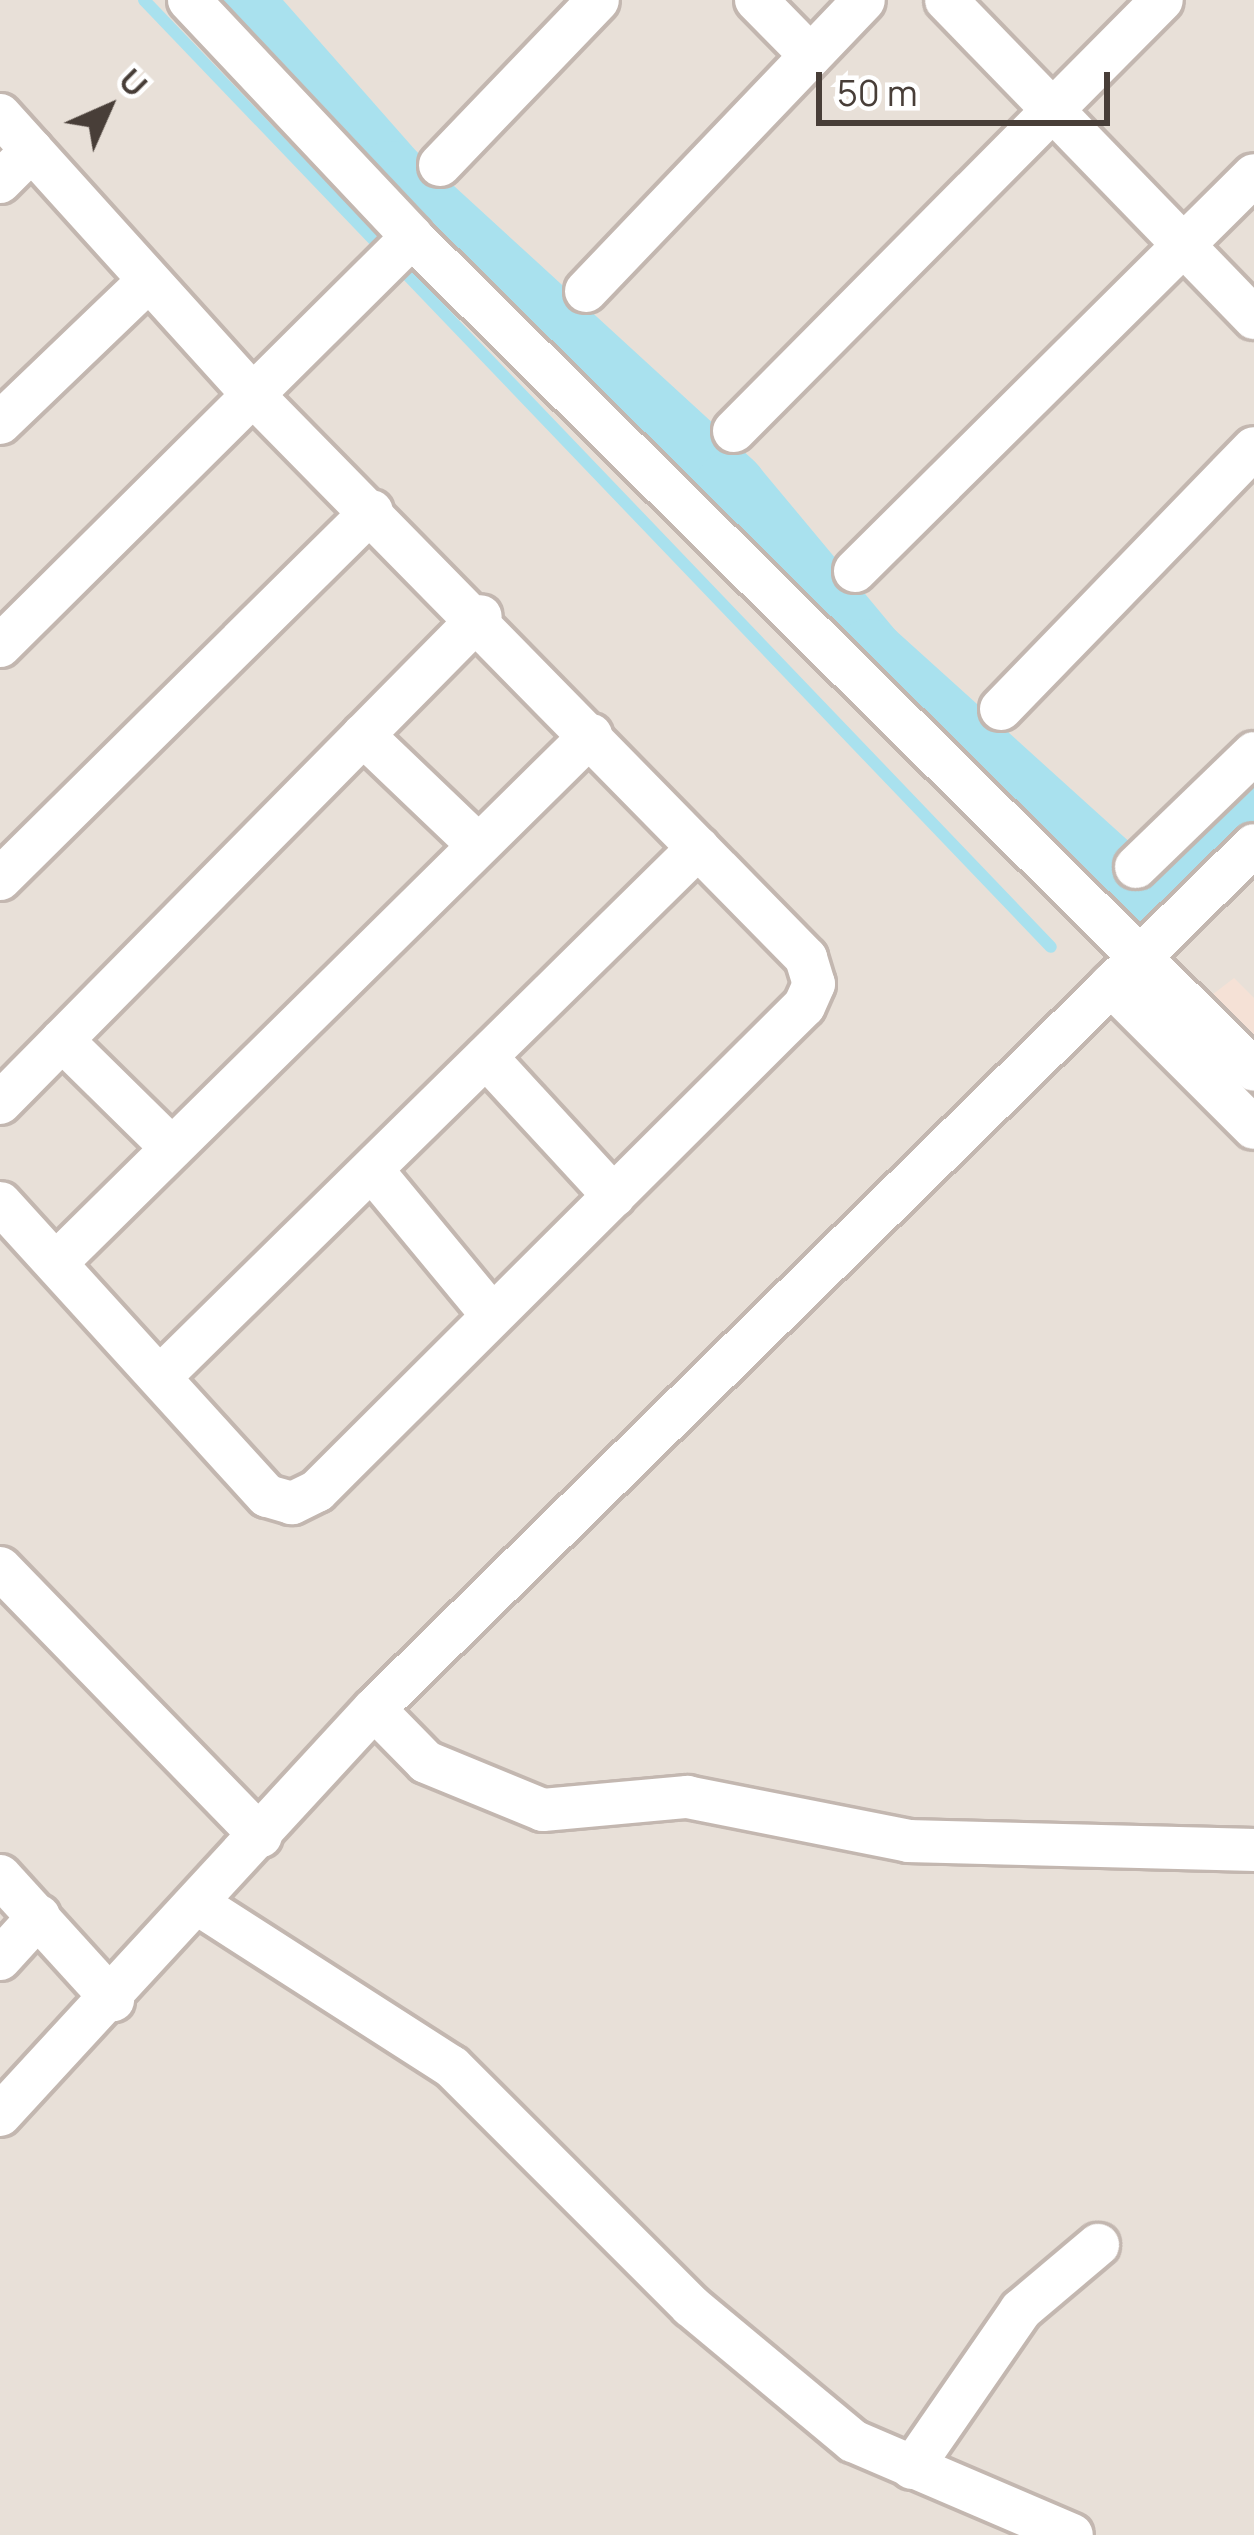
<!DOCTYPE html>
<html>
<head>
<meta charset="utf-8">
<style>
  body { margin:0 }
  #map { position:relative; width:1254px; height:2535px; overflow:hidden; background:#f4efea; font-family:Manrope,sans-serif }
  div>[style] { position:absolute }
  [style*='--x'] { left:calc(var(--x)*1px); top:calc(var(--y)*1px); width:calc(var(--w)*1px); rotate:calc(var(--a)*1deg) }
  .residential>* { inset:0; background:#e8e0d8 }
  .commercial>* { inset:0; background:#f5e1d6 }
  .stream>* { height:12px; margin:-6px; padding:0 6px; transform-origin:6px; border-radius:6px; background:#a9e1ee }
  .river>* { height:72px; margin:-36px; padding:0 36px; transform-origin:36px; border-radius:36px; background:#a9e1ee }
  .roads { filter:drop-shadow(3px 0 #c3b7b0) drop-shadow(-3px 0 #c3b7b0) drop-shadow(0 3px #c3b7b0) drop-shadow(0 -3px #c3b7b0) }
  .minor>* { height:42px; margin:-21px; padding:0 21px; transform-origin:21px; border-radius:21px; background:#fff }
  span { translate:-50% -50%; white-space:nowrap; text-align:center; line-height:1.15; -webkit-text-stroke:12px #fff; paint-order:stroke }
  .north { position:absolute; left:48px; top:48px; width:120px; height:120px; -webkit-text-stroke:9px #fff; paint-order:stroke; rotate:45deg; font-size:33px; font-weight:700; line-height:48px; text-align:center; color:#483e38 }
  .north::after { content:''; display:block; margin:auto; width:42px; height:54px; background:#483e38; clip-path:polygon(50% 0,100% 100%,50% 72%,0 100%) }
  .scale { position:absolute; left:816px; top:72px; width:294px; height:54px; box-sizing:border-box; border:6px solid #483e38; border-top:0; padding-left:15px; font-size:36px; line-height:42px; white-space:nowrap; color:#483e38; -webkit-text-stroke:9px #fff; paint-order:stroke }
</style>
</head>
<body>
<div id="map">
  <div class="residential">
    <div style="clip-path:polygon(0 0,1254px 0,1254px 2535px,0 2535px)"></div>
  </div>
  <div class="commercial">
    <div style="clip-path:polygon(1234px 978px,1254px 998px,1254px 1060px,1199px 1005px)"></div>
  </div>
  <div class="stream">
    <div style="--x:144;--y:0;--w:1311;--a:46.24"></div>
  </div>
  <div class="river">
    <div style="--x:235;--y:0;--w:236;--a:48.6"></div>
    <div style="--x:391;--y:177;--w:460;--a:42.5"></div>
    <div style="--x:730;--y:488;--w:217;--a:50.2"></div>
    <div style="--x:869;--y:655;--w:382;--a:42.1"></div>
    <div style="--x:1152;--y:911;--w:138;--a:-42.4"></div>
  </div>
  <div class="roads">
    <div class="minor">
      <div style="--x:189;--y:0;--w:325;--a:46.7"></div>
      <div style="--x:412;--y:237;--w:1184;--a:44.69"></div>
      <div style="--x:756;--y:0;--w:78;--a:45.5"></div>
      <div style="--x:946;--y:0;--w:443;--a:45.9"></div>
      <div style="--x:0;--y:115;--w:379;--a:47.9"></div>
      <div style="--x:254;--y:396;--w:788;--a:45.51"></div>
      <div style="--x:806;--y:958;--w:27;--a:73"></div>
      <div style="--x:814;--y:984;--w:24;--a:114"></div>
      <div style="--x:804;--y:1006;--w:687;--a:135.12"></div>
      <div style="--x:317;--y:1491;--w:28;--a:154"></div>
      <div style="--x:292;--y:1503;--w:26;--a:-164"></div>
      <div style="--x:267;--y:1496;--w:396;--a:-132.3"></div>
      <div style="--x:440;--y:165;--w:228;--a:-46.2"></div>
      <div style="--x:0;--y:182;--w:45;--a:-45"></div>
      <div style="--x:586;--y:291;--w:402;--a:-46.3"></div>
      <div style="--x:0;--y:423;--w:205;--a:-43.8"></div>
      <div style="--x:734;--y:431;--w:607;--a:-45.2"></div>
      <div style="--x:855;--y:571;--w:562;--a:-44.78"></div>
      <div style="--x:0;--y:646;--w:581;--a:-44.79"></div>
      <div style="--x:1001;--y:709;--w:363;--a:-45.9"></div>
      <div style="--x:363;--y:735;--w:159;--a:43.7"></div>
      <div style="--x:1136;--y:867;--w:164;--a:-44"></div>
      <div style="--x:0;--y:879;--w:523;--a:-44.69"></div>
      <div style="--x:1111;--y:985;--w:202;--a:45"></div>
      <div style="--x:62;--y:1040;--w:154;--a:44.5"></div>
      <div style="--x:486;--y:1057;--w:189;--a:47.4"></div>
      <div style="--x:0;--y:1103;--w:684;--a:-45.36"></div>
      <div style="--x:372;--y:1170;--w:187;--a:50.4"></div>
      <div style="--x:58;--y:1261;--w:749;--a:-44.62"></div>
      <div style="--x:162;--y:1375;--w:752;--a:-44.51"></div>
      <div style="--x:0;--y:1568;--w:374;--a:45.8"></div>
      <div style="--x:374;--y:1709;--w:74;--a:45.5"></div>
      <div style="--x:426;--y:1762;--w:126;--a:22.3"></div>
      <div style="--x:543;--y:1810;--w:145;--a:-5.2"></div>
      <div style="--x:687;--y:1797;--w:226;--a:11.2"></div>
      <div style="--x:909;--y:1841;--w:345;--a:1.5"></div>
      <div style="--x:0;--y:1876;--w:168;--a:47.7"></div>
      <div style="--x:198;--y:1904;--w:302;--a:32.7"></div>
      <div style="--x:452;--y:2067;--w:338;--a:45"></div>
      <div style="--x:691;--y:2306;--w:211;--a:39.8"></div>
      <div style="--x:853;--y:2441;--w:238;--a:23.2"></div>
      <div style="--x:0;--y:1959;--w:58;--a:-47.8"></div>
      <div style="--x:0;--y:2115;--w:552;--a:-47.35"></div>
      <div style="--x:374;--y:1709;--w:1233;--a:-44.47"></div>
      <div style="--x:912;--y:2468;--w:192;--a:-55.4"></div>
      <div style="--x:1021;--y:2310;--w:101;--a:-40.2"></div>
    </div>
  </div>
  <div class="north">U</div>
  <div class="scale">50 m</div>
</div>
</body>
</html>
